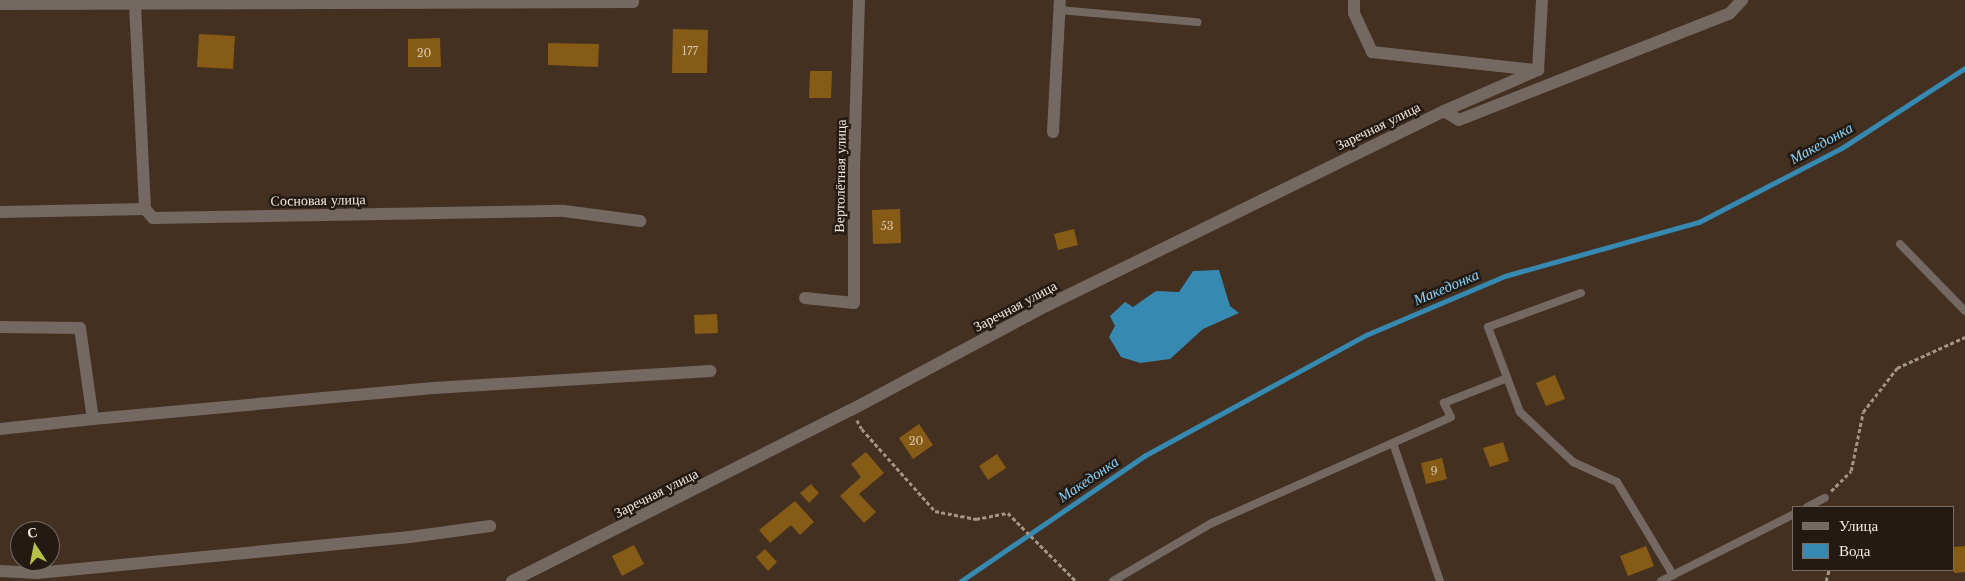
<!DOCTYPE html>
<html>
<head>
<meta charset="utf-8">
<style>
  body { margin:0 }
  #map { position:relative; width:1965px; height:581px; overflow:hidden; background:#433020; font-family:"Libre Baskerville",serif }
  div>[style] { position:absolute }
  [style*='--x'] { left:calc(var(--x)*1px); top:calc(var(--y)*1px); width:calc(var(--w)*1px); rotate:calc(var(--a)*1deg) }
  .water>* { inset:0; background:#3689b1 }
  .stream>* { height:4.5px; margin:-2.25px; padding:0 2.25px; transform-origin:2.25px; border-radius:2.25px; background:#3689b1 }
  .building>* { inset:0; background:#865b15 }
  .path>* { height:2.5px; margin-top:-1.25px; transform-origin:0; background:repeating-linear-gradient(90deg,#a39487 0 4px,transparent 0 6.5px) }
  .service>* { height:8px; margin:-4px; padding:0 4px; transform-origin:4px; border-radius:4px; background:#746863 }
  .minor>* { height:12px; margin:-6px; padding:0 6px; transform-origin:6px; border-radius:6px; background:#746863 }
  span { translate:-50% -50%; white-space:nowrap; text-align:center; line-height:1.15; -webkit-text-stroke:5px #231a13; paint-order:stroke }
  .number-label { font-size:11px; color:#d9c6ac }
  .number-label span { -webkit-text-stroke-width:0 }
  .street-label { font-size:14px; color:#f5e9df }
  .water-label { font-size:15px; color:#89d4fb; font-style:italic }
  .legend { position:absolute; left:1792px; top:506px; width:162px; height:65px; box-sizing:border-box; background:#231a13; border:1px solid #776d65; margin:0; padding:6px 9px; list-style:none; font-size:15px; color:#f5e9df }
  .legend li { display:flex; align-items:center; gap:10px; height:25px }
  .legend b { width:25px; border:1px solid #776d65 }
  .north { position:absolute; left:10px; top:521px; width:50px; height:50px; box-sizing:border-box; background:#231a13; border:1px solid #776d65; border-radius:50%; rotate:349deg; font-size:14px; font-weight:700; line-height:20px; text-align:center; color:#f5e9df }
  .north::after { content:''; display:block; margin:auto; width:18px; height:22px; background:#b5c249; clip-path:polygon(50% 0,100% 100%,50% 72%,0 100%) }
</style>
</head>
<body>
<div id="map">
  <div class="water">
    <div style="clip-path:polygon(1219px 270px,1230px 306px,1239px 313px,1203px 329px,1170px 359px,1140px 363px,1121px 357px,1109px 337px,1115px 326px,1110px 316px,1125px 302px,1133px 307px,1156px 291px,1179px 292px,1193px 271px)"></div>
  </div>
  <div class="stream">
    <div style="--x:961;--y:581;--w:222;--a:-34.3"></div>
    <div style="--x:1144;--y:456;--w:253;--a:-28.6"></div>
    <div style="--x:1366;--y:335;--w:151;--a:-23"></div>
    <div style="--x:1505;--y:276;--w:201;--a:-15.6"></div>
    <div style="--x:1699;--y:222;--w:161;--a:-27.4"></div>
    <div style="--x:1842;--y:148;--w:147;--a:-33"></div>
  </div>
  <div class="building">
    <div style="clip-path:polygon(673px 29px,708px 30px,707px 73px,672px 73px)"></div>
    <div style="clip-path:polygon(199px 34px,235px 36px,233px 69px,197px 67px)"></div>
    <div style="clip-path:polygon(440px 38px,441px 67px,408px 67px,408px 39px)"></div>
    <div style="clip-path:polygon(548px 43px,599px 44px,598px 67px,548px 65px)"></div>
    <div style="clip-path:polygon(810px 71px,832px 71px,831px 98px,809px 98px)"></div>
    <div style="clip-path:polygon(900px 209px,901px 243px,873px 244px,872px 210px)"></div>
    <div style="clip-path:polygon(1074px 229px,1078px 245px,1058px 250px,1054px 234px)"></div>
    <div style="clip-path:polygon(717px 314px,718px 333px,695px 334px,694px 315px)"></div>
    <div style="clip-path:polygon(1555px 375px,1565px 399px,1546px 406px,1536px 383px)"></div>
    <div style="clip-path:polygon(919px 424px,933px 445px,913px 459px,899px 438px)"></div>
    <div style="clip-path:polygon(1503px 442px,1509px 461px,1490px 467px,1483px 448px)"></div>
    <div style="clip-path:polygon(866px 452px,884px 473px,859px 494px,876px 512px,864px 523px,840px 496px,861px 477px,851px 464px)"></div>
    <div style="clip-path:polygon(997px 454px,1006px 468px,988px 480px,979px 466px)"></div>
    <div style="clip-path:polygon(1442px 458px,1447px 479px,1426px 484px,1421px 463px)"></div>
    <div style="clip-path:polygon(811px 484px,819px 493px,809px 503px,800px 493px)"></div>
    <div style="clip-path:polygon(795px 501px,814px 522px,800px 535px,791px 525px,770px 543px,759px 530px)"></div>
    <div style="clip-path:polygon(634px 545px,644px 564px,622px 576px,612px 556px)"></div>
    <div style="clip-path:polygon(1646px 546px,1654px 566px,1628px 576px,1620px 556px)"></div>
    <div style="clip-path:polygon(1965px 546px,1965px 572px,1954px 573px,1954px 547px)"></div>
    <div style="clip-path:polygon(765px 549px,777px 562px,768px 571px,756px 557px)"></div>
  </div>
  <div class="path">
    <div style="--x:857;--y:420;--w:10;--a:61"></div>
    <div style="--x:862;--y:429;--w:110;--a:48.3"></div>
    <div style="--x:935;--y:511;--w:42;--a:11"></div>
    <div style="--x:976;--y:519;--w:33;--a:-11"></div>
    <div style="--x:1008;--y:513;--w:96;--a:45"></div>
    <div style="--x:1831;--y:491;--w:28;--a:-45"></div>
    <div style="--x:1851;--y:471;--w:60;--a:-78.5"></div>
    <div style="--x:1863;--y:412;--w:56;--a:-52.3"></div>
    <div style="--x:1897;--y:368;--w:75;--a:-24.5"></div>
    <div style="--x:1826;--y:581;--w:11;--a:-75"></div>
  </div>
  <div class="service">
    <div style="--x:1059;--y:10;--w:139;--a:5"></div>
    <div style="--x:1900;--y:244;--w:93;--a:45.9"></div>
    <div style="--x:1581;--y:293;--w:99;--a:159.9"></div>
    <div style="--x:1488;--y:327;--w:91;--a:69.4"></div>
    <div style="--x:1520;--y:412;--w:73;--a:43.3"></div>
    <div style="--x:1573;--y:462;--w:48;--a:24.4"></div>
    <div style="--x:1617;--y:482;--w:109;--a:58.9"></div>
    <div style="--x:1393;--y:443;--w:146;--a:71.2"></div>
    <div style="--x:1807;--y:507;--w:20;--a:-27"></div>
    <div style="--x:1113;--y:581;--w:115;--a:-30.4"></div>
    <div style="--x:1212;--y:523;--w:261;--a:-23.9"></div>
    <div style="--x:1451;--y:417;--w:16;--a:-117"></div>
    <div style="--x:1444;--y:403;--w:68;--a:-21.6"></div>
    <div style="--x:1661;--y:581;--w:149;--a:-26.7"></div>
  </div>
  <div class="minor">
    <div style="--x:1354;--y:0;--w:13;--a:90"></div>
    <div style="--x:1354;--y:13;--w:43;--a:65.2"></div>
    <div style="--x:1372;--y:52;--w:165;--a:6.3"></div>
    <div style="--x:0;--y:4;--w:633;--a:-0.18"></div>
    <div style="--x:633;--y:2;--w:2;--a:-90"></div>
    <div style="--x:135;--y:4;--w:205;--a:87.2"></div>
    <div style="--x:1538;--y:70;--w:70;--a:-86.7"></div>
    <div style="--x:1444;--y:111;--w:17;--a:31"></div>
    <div style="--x:1459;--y:120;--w:291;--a:-21.5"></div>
    <div style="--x:1730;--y:13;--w:18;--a:-47"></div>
    <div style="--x:1053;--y:132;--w:132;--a:-87"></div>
    <div style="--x:0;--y:212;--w:145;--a:-1.2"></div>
    <div style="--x:145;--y:209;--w:12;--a:48"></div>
    <div style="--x:153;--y:218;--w:411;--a:-1"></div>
    <div style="--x:564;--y:211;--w:77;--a:7.5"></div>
    <div style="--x:805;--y:298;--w:49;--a:5.8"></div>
    <div style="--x:854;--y:303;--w:135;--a:-90"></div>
    <div style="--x:854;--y:168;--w:168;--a:-88.3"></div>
    <div style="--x:0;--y:327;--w:80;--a:0.7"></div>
    <div style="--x:80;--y:328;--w:92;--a:81.9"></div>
    <div style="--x:93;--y:419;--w:94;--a:173.9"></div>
    <div style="--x:93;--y:419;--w:342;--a:-5.2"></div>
    <div style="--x:434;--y:388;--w:277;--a:-3.5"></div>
    <div style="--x:0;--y:571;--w:37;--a:3"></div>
    <div style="--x:37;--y:573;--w:375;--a:-5.5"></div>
    <div style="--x:410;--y:537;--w:81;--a:-7.8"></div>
    <div style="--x:512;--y:581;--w:380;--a:-26.8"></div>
    <div style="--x:851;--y:410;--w:221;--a:-28.1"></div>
    <div style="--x:1046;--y:306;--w:443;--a:-26.1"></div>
    <div style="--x:1444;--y:111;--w:103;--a:-23.6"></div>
  </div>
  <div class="number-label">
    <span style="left:690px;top:51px">177</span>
    <span style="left:424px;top:53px">20</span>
    <span style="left:887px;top:226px">53</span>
    <span style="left:916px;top:441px">20</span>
    <span style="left:1434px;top:471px">9</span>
  </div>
  <div class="street-label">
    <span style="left:1378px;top:126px;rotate:-26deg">Заречная улица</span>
    <span style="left:840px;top:176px;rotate:-89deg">Вертолётная улица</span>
    <span style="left:318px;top:200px;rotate:-1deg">Сосновая улица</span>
    <span style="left:1015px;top:306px;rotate:-28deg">Заречная улица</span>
    <span style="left:656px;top:493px;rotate:-27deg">Заречная улица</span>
  </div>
  <div class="water-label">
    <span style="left:1821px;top:143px;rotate:-29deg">Македонка</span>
    <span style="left:1446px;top:287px;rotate:-23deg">Македонка</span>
    <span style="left:1088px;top:479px;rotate:-34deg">Македонка</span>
  </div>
  <ul class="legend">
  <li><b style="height:6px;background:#746863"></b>Улица</li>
  <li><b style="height:14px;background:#3689b1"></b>Вода</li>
  </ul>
  <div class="north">С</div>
</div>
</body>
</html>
